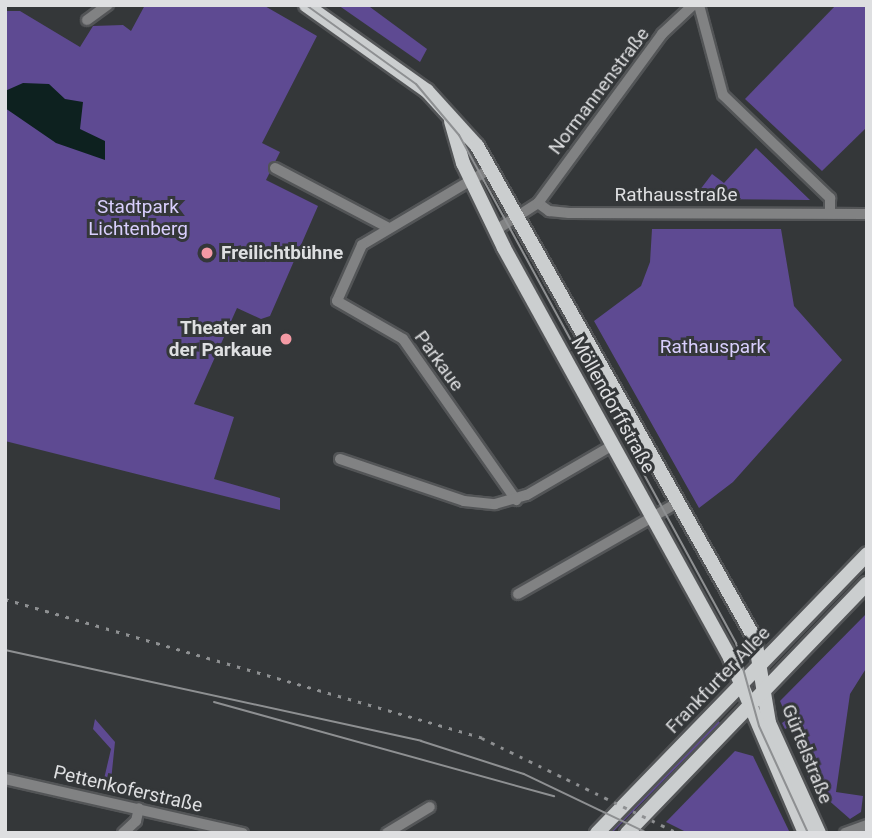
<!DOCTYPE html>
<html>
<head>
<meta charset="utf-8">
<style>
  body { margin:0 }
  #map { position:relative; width:872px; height:838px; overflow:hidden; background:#343739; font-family:Roboto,sans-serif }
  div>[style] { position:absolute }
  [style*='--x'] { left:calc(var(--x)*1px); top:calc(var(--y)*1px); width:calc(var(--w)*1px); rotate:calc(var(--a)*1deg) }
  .green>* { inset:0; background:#5e4a92 }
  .water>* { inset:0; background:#0d211f }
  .roads { filter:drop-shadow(2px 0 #535557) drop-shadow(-2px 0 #535557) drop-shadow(0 2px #535557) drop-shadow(0 -2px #535557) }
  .minor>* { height:10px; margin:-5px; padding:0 5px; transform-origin:5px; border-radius:5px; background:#818283 }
  .major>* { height:14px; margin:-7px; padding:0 7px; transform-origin:7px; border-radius:7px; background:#cbcecf }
  .tram>* { height:2px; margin:-1px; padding:0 1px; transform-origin:1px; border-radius:1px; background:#8e9092 }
  .rail>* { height:2.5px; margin-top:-1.25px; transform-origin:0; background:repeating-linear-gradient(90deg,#8e9092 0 3.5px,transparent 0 10.5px) }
  .dots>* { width:19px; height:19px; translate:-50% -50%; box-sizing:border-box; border:4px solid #343739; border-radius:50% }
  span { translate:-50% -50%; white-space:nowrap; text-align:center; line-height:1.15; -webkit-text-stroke:6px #343739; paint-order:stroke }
  .street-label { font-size:19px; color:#dedfe1 }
  .park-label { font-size:19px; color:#d9cffd }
  .poi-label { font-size:19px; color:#dedfe1; font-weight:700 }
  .left { translate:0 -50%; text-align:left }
  .right { translate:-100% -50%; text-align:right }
  .frame { position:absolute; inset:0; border:7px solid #dedfe1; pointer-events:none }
</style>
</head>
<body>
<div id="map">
  <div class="green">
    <div style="clip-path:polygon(145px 5px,263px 5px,317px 36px,262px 143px,280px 152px,266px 180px,318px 206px,270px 316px,261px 319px,237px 308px,194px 404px,234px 417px,214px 479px,280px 498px,280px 510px,5px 441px,5px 11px,20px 11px,80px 47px,93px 26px,123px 25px,131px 31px)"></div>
    <div style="clip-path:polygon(338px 5px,370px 7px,427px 49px,420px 62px)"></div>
    <div style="clip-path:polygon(836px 5px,867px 5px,867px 127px,822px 171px,745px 99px)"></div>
    <div style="clip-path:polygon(756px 148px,810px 200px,693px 199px,712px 174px,724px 183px)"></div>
    <div style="clip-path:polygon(652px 229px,781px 229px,794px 306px,842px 360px,733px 482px,699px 508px,594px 321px,641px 286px,650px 262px)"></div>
    <div style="clip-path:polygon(867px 613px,867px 667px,850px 694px,836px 792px,863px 796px,861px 812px,850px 819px,810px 784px,791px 726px,785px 729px,782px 723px,788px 719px,780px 701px)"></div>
    <div style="clip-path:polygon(95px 719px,115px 742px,111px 781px,104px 779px,111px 749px,93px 729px)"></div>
    <div style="clip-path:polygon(717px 719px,720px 723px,612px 833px,606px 833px)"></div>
    <div style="clip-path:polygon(735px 751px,753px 756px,790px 833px,688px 833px,666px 822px)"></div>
  </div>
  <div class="water">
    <div style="clip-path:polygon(23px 83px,49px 84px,65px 99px,83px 102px,80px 129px,105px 141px,105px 160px,56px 143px,5px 108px,5px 91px)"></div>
  </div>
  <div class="roads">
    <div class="minor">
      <div style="--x:699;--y:5;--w:93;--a:75.1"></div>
      <div style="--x:723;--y:95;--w:149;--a:43.9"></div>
      <div style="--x:830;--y:198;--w:15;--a:90"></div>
      <div style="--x:87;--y:20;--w:26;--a:-36"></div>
      <div style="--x:275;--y:168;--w:129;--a:27.8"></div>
      <div style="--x:490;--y:169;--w:149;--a:149.3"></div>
      <div style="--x:362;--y:245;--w:61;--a:114.1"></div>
      <div style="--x:337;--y:301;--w:76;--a:29.9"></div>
      <div style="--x:403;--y:339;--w:197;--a:54.9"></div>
      <div style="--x:538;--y:203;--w:14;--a:36"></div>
      <div style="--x:549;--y:211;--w:20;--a:6"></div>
      <div style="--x:569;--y:213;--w:298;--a:0.2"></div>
      <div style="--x:496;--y:230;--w:50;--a:-32.7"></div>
      <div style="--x:538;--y:203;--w:210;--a:-53.7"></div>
      <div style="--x:662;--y:34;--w:42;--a:-43.1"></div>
      <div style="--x:340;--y:459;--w:131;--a:18.7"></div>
      <div style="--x:464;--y:501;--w:31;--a:6"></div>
      <div style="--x:495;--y:504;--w:33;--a:-16"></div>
      <div style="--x:527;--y:495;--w:99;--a:-30.2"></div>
      <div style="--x:518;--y:594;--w:183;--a:-29.8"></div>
      <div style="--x:5;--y:779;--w:244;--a:12.8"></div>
      <div style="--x:123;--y:833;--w:18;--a:-43"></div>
      <div style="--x:136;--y:821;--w:13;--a:-77"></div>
      <div style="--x:387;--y:833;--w:50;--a:-31.2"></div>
      <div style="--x:845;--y:833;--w:23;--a:-20"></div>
    </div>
    <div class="major">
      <div style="--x:306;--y:5;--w:148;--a:35.4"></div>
      <div style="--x:427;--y:91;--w:74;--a:47.7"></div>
      <div style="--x:477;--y:146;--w:566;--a:60.58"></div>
      <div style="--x:755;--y:639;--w:85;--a:80.5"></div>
      <div style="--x:769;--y:723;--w:121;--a:65.6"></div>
      <div style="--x:451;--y:121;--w:44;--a:74.1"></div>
      <div style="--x:463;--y:163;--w:94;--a:64.2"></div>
      <div style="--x:504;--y:248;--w:468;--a:61.1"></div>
      <div style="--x:730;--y:658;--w:190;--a:66.8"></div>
      <div style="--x:597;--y:833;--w:388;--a:-45.9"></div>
      <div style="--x:627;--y:833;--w:346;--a:-46.1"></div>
    </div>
  </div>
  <div class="tram">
    <div style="--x:306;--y:5;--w:135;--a:35.7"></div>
    <div style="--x:416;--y:84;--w:67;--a:49.9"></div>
    <div style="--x:459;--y:135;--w:579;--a:61.4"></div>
    <div style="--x:736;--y:643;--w:86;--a:74.5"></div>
    <div style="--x:759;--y:726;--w:118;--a:65.4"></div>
    <div style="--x:5;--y:650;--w:426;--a:12.3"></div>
    <div style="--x:421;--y:741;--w:108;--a:17.8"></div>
    <div style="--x:524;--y:774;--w:136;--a:25.6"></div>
    <div style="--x:214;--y:702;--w:353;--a:15.5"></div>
  </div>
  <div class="rail">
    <div style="--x:5;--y:599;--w:497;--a:16.2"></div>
    <div style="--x:482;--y:738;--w:218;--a:25.9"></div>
  </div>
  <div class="dots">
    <div style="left:207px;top:253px;background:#f49aa4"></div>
    <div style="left:286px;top:339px;background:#f49aa4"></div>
  </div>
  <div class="street-label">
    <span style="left:599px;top:91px;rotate:-53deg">Normannenstraße</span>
    <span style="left:676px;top:195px">Rathausstraße</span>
    <span style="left:439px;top:361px;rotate:54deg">Parkaue</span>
    <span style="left:613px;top:405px;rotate:61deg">Möllendorffstraße</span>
    <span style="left:718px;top:680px;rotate:-46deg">Frankfurter Allee</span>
    <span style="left:807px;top:754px;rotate:68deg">Gürtelstraße</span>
    <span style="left:128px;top:789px;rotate:13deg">Pettenkoferstraße</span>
  </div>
  <div class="park-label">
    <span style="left:138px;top:218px">Stadtpark<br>Lichtenberg</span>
    <span style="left:713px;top:347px">Rathauspark</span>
  </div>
  <div class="poi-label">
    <span class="left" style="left:221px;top:253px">Freilichtbühne</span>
    <span class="right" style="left:272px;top:339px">Theater an<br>der Parkaue</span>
  </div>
  <div class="frame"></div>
</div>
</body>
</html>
